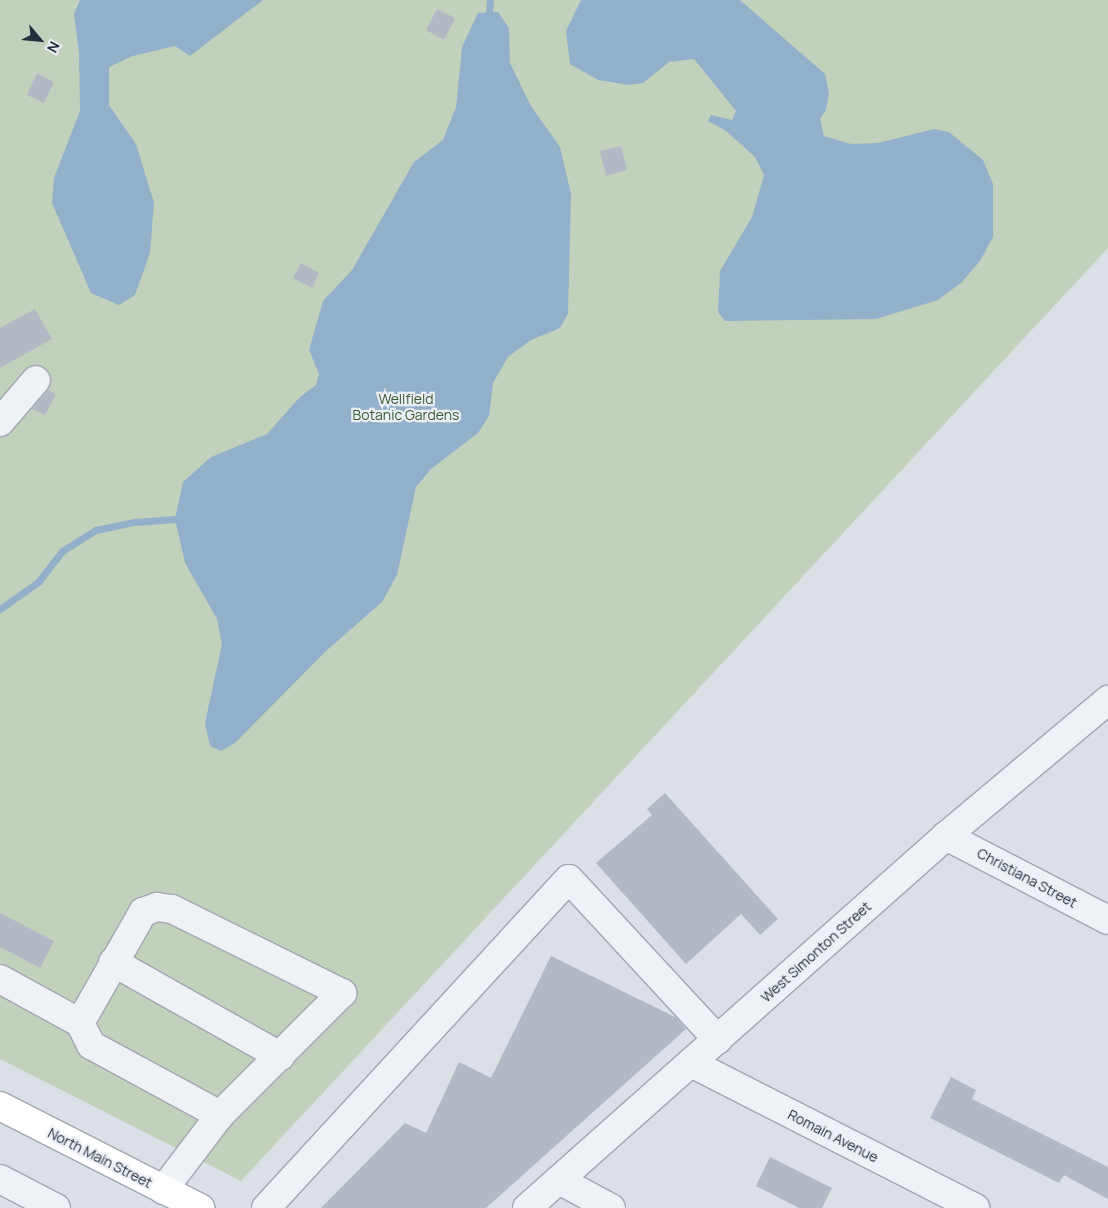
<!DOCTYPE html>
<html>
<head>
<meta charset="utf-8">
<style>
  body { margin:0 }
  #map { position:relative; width:1108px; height:1208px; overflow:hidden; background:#dbe0e7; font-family:Manrope,sans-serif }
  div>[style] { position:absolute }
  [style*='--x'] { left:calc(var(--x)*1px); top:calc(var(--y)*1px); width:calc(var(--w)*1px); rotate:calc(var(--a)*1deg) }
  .green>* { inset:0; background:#c2d1bc }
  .water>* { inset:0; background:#93b0ca }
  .stream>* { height:7px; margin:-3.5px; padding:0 3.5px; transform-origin:3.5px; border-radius:3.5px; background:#93b0ca }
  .building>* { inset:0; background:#b2b9c4 }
  .roads { filter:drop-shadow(1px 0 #a0a7b1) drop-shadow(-1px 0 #a0a7b1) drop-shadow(0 1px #a0a7b1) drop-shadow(0 -1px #a0a7b1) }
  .minor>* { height:28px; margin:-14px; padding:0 14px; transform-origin:14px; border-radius:14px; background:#eef1f5 }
  .major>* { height:28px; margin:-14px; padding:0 14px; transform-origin:14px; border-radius:14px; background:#fff }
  span { translate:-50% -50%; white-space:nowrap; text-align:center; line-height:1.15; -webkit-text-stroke:4.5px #ebeff5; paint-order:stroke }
  .park-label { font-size:14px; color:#3a5a31 }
  .street-label { font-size:14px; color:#242e3e }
  .north { position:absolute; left:15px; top:15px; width:50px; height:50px; -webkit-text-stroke:4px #ebeff5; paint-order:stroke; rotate:118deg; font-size:14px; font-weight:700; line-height:20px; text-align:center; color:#242e3e }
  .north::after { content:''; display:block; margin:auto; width:18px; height:22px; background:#242e3e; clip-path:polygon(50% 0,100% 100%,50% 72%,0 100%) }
</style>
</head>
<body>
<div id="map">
  <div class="green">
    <div style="clip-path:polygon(0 0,1108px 0,1108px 248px,241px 1181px,0 1059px)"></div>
  </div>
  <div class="water">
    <div style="clip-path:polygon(80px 0,263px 0,190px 56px,175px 46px,133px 56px,109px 67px,109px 105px,136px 144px,154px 203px,150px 253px,135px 295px,119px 305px,91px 293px,52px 203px,54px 178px,80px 111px,79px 53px,74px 14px)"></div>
    <div style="clip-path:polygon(581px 0,740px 0,825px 74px,829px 93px,826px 110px,820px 119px,824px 136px,851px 144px,878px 143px,934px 129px,949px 132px,983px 160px,993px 184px,993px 237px,980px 261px,962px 282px,938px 300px,876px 319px,725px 321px,718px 312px,720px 271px,752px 217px,764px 175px,755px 157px,726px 131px,708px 121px,711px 115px,732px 120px,736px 111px,694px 59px,669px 62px,643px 83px,629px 85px,598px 80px,570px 64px,566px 31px)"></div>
    <div style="clip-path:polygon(498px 12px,509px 28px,510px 63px,531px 106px,560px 147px,571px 194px,568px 314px,560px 328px,531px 340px,508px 357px,493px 383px,489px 416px,478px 433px,431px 469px,416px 487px,397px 575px,382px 602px,325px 652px,235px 743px,221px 751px,210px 746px,205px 723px,222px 644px,217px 619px,185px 563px,175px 519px,183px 482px,211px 457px,267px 434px,300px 397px,316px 385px,319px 374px,309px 350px,323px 301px,352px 270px,414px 162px,443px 140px,456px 107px,462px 47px,478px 13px)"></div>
  </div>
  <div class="stream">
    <div style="--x:489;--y:12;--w:12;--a:-85"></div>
    <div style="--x:0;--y:609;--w:47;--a:-35.4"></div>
    <div style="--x:38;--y:582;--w:39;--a:-52"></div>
    <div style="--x:62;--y:551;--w:40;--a:-32"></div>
    <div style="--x:96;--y:530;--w:40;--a:-12"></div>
    <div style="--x:135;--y:522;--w:40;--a:-4.3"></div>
  </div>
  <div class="building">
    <div style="clip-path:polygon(437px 9px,455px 18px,444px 40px,426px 30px)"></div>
    <div style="clip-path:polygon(37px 73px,54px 82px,44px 103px,27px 95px)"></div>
    <div style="clip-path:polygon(621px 146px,627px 170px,606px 176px,600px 151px)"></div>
    <div style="clip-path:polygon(301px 263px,319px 273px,312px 288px,293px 278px)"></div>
    <div style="clip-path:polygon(35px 309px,52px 339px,0 368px,0 328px)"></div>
    <div style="clip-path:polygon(48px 390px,56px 394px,45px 415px,32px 409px)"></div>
    <div style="clip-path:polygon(665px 793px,778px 919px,760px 935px,741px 914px,686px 964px,596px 863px,652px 815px,647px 809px)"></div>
    <div style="clip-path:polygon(0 913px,54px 941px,40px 968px,0 947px)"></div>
    <div style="clip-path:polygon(551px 956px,677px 1018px,686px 1029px,486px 1208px,321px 1208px,405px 1123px,426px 1133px,459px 1062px,491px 1078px)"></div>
    <div style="clip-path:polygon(951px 1077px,976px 1090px,972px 1099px,1108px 1167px,1108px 1199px,1064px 1175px,1059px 1183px,930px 1118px)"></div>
    <div style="clip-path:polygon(770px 1157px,832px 1188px,822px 1208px,799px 1208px,756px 1186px)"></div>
  </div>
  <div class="roads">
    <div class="minor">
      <div style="--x:0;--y:422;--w:55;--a:-49.4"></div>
      <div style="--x:946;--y:836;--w:182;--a:27.4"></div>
      <div style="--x:113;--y:962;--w:192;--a:29.4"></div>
      <div style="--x:0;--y:979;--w:91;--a:28.8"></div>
      <div style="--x:80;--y:1023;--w:25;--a:63"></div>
      <div style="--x:91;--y:1045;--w:147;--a:28.5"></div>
      <div style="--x:220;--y:1115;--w:94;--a:127.2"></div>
      <div style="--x:80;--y:1023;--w:128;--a:-60.4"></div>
      <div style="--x:143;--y:912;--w:15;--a:-20"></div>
      <div style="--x:157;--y:907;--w:15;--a:8"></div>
      <div style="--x:172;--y:909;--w:190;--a:26.3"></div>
      <div style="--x:342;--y:993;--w:173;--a:135"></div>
      <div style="--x:691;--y:1063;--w:319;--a:27"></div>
      <div style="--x:0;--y:1179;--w:63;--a:27.4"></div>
      <div style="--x:559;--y:1180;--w:59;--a:28.3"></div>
      <div style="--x:266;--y:1208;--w:447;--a:-47.4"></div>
      <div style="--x:569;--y:879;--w:219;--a:47.2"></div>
      <div style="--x:527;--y:1208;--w:560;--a:-41.6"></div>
      <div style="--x:946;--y:836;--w:212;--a:-40"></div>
    </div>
    <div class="major">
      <div style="--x:0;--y:1106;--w:225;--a:27"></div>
    </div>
  </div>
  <div class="park-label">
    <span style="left:406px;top:407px">Wellfield<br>Botanic Gardens</span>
  </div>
  <div class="street-label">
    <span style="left:1027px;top:878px;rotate:28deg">Christiana Street</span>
    <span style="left:816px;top:952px;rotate:-42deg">West Simonton Street</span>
    <span style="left:833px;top:1136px;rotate:27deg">Romain Avenue</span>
    <span style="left:100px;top:1158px;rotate:27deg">North Main Street</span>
  </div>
  <div class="north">N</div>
</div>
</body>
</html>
